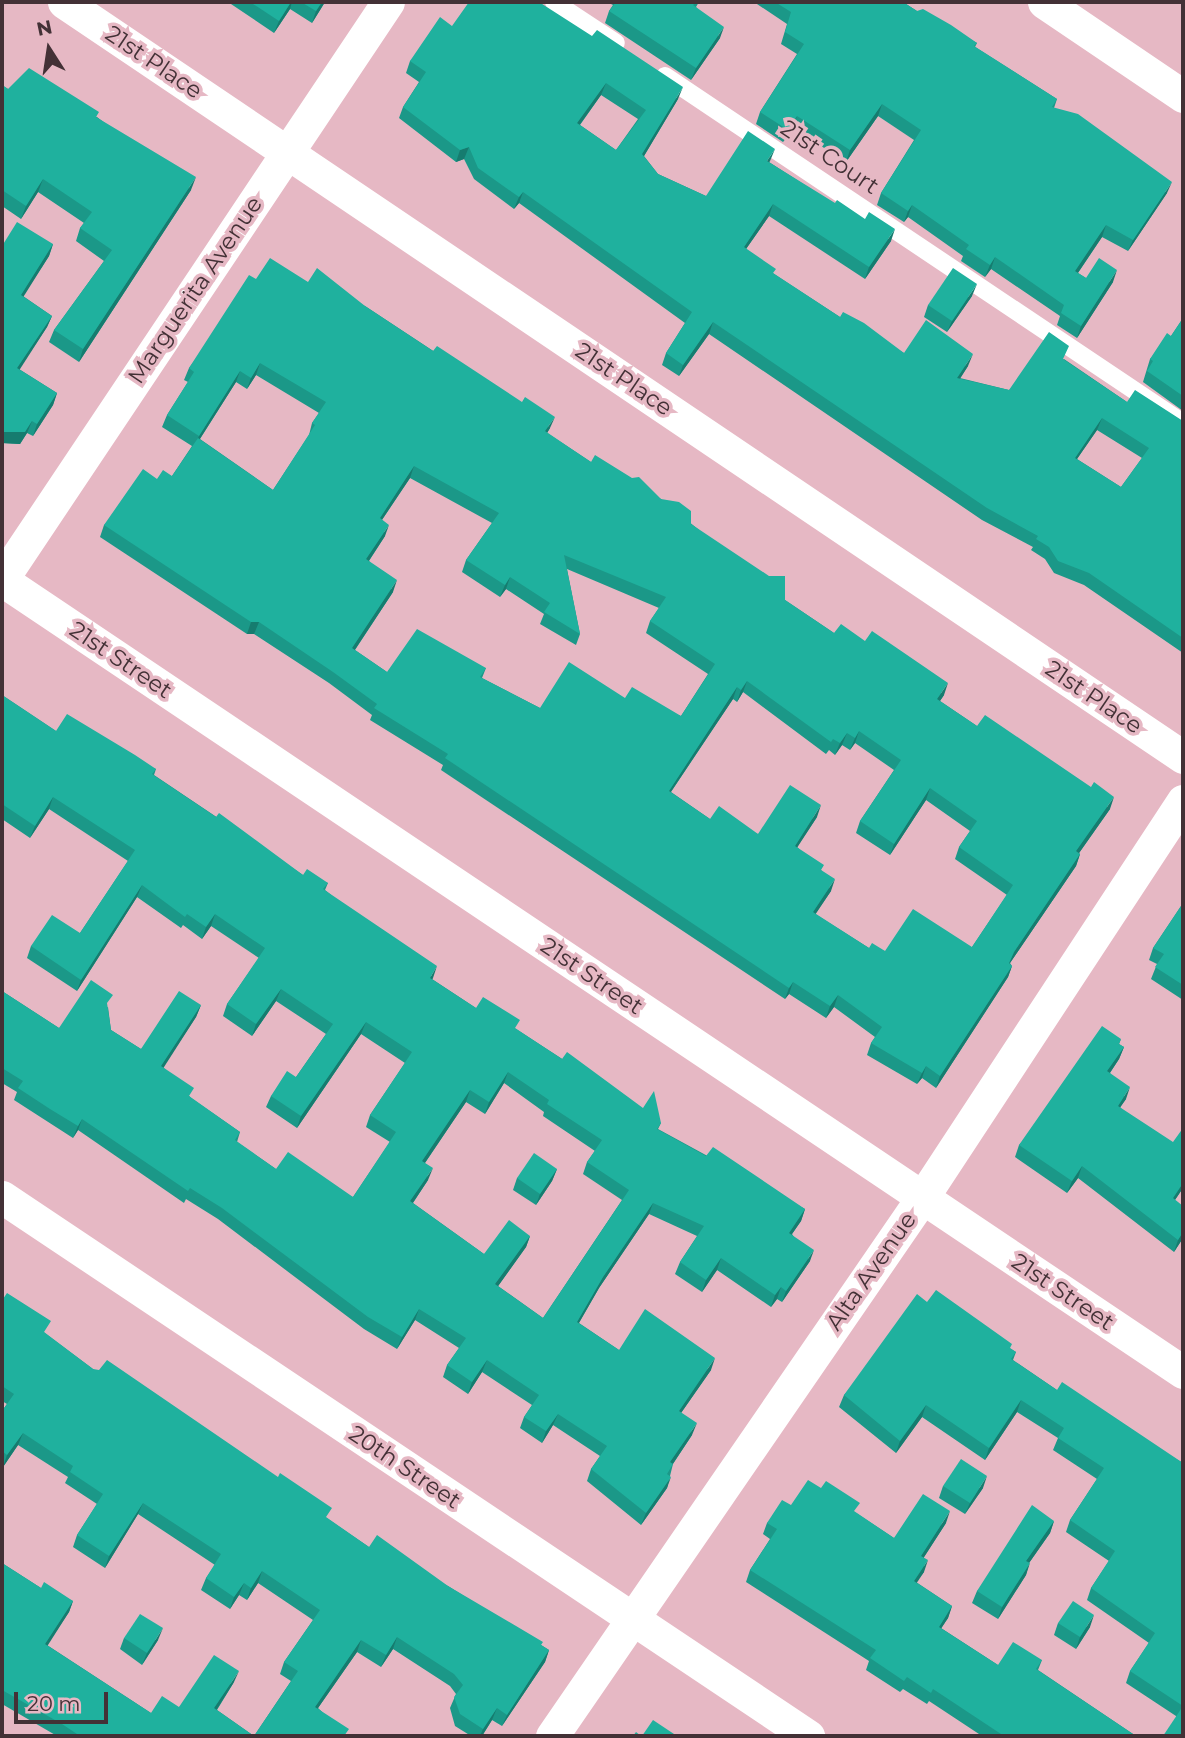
<!DOCTYPE html>
<html>
<head>
<meta charset="utf-8">
<style>
  body { margin:0 }
  #map { position:relative; width:1185px; height:1738px; overflow:hidden; background:#e6b8c4; font-family:Montserrat,sans-serif }
  div>[style] { position:absolute }
  [style*='--x'] { left:calc(var(--x)*1px); top:calc(var(--y)*1px); width:calc(var(--w)*1px); rotate:calc(var(--a)*1deg) }
  .service>* { height:18px; margin:-9px; padding:0 9px; transform-origin:9px; border-radius:9px; background:#fff }
  .minor>* { height:33px; margin:-16.5px; padding:0 16.5px; transform-origin:16.5px; border-radius:16.5px; background:#fff }
  .wall>* { inset:0; background:#1b9888 }
  .shaded-wall>* { inset:0; background:#167c6f }
  .building>* { inset:0; background:#1fb19e }
  span { translate:-50% -50%; white-space:nowrap; text-align:center; line-height:1.15; -webkit-text-stroke:7px #e6b8c4; paint-order:stroke }
  .street-label { font-size:23px; color:#433136 }
  .frame { position:absolute; inset:0; border:4px solid #433136; pointer-events:none }
  .north { position:absolute; left:14px; top:14px; width:70px; height:70px; -webkit-text-stroke:5px #e6b8c4; paint-order:stroke; rotate:348deg; font-size:19px; font-weight:700; line-height:28px; text-align:center; color:#433136 }
  .north::after { content:''; display:block; margin:auto; width:24px; height:32px; background:#433136; clip-path:polygon(50% 0,100% 100%,50% 72%,0 100%) }
  .scale { position:absolute; left:14px; top:1692px; width:94px; height:32px; box-sizing:border-box; border:4px solid #433136; border-top:0; padding-left:9px; font-size:21px; line-height:24px; white-space:nowrap; color:#433136; -webkit-text-stroke:5px #e6b8c4; paint-order:stroke }
</style>
</head>
<body>
<div id="map">
  <div class="service">
    <div style="--x:554;--y:2;--w:74;--a:33.5"></div>
    <div style="--x:665;--y:76;--w:623;--a:33.82"></div>
  </div>
  <div class="minor">
    <div style="--x:64;--y:2;--w:1350;--a:34.01"></div>
    <div style="--x:1044;--y:2;--w:168;--a:34.1"></div>
    <div style="--x:2;--y:579;--w:694;--a:-56.22"></div>
    <div style="--x:2;--y:580;--w:1422;--a:33.85"></div>
    <div style="--x:2;--y:1197;--w:970;--a:33.77"></div>
    <div style="--x:552;--y:1736;--w:653;--a:-55.48"></div>
    <div style="--x:922;--y:1198;--w:475;--a:-56.7"></div>
  </div>
  <div class="wall">
    <div style="clip-path:polygon(228px 2px,325px 2px,312px 23px,290px 9px,274px 33px)"></div>
    <div style="clip-path:polygon(607px 2px,699px 2px,696px 7px,720px 38px,691px 80px,605px 23px,609px 11px,613px 5px)"></div>
    <div style="clip-path:polygon(754px 2px,903px 2px,917px 11px,977px 43px,975px 47px,1057px 99px,1054px 108px,1167px 193px,1128px 251px,1102px 237px,1078px 273px,1086px 278px,1113px 282px,1077px 338px,1057px 325px,1060px 316px,991px 269px,985px 277px,961px 261px,963px 256px,908px 217px,904px 222px,877px 205px,881px 193px,914px 140px,878px 116px,846px 162px,793px 128px,783px 142px,756px 124px,760px 112px,797px 54px,781px 44px,787px 24px)"></div>
    <div style="clip-path:polygon(evenodd,452px 26px,678px 99px,644px 156px,658px 174px,706px 196px,770px 161px,769px 162px,891px 241px,865px 279px,769px 216px,746px 249px,774px 274px,840px 317px,904px 353px,968px 366px,960px 378px,1009px 390px,1064px 359px,1127px 402px,1183px 421px,1183px 653px,1084px 585px,1054px 573px,1045px 559px,1031px 550px,1033px 547px,982px 520px,709px 334px,679px 376px,662px 365px,666px 353px,685px 323px,519px 203px,514px 209px,474px 179px,464px 159px,456px 162px,399px 118px,403px 107px,419px 82px,406px 73px,410px 61px,452px 26px,601px 95px,638px 119px,616px 150px,580px 125px,601px 95px,452px 26px,1097px 430px,1142px 458px,1121px 487px,1077px 459px,1097px 430px)"></div>
    <div style="clip-path:polygon(2px 85px,8px 89px,97px 117px,191px 190px,79px 362px,49px 342px,54px 330px,104px 261px,76px 241px,80px 228px,84px 223px,38px 192px,21px 219px,2px 206px)"></div>
    <div style="clip-path:polygon(53px 244px,49px 256px,23px 296px,52px 316px,47px 327px,19px 369px,57px 393px,53px 405px,33px 436px,27px 433px,20px 444px,2px 443px,2px 246px)"></div>
    <div style="clip-path:polygon(evenodd,256px 279px,308px 282px,365px 306px,550px 428px,547px 433px,591px 462px,661px 499px,785px 600px,834px 633px,944px 695px,940px 701px,977px 726px,1110px 809px,1079px 853px,1080px 854px,1076px 866px,1010px 963px,1012px 966px,1008px 977px,936px 1088px,922px 1078px,917px 1084px,867px 1055px,871px 1043px,875px 1037px,834px 1007px,826px 1018px,789px 994px,785px 999px,441px 770px,443px 765px,370px 720px,372px 715px,329px 683px,254px 634px,247px 634px,100px 537px,104px 525px,157px 479px,172px 476px,192px 446px,162px 427px,167px 415px,188px 382px,184px 380px,189px 368px,256px 279px,256px 375px,319px 413px,312px 423px,309px 435px,273px 490px,200px 439px,236px 382px,247px 389px,256px 375px,256px 279px,410px 478px,492px 523px,466px 560px,462px 572px,500px 597px,506px 589px,544px 614px,540px 624px,576px 645px,580px 634px,567px 569px,659px 608px,650px 621px,646px 633px,708px 674px,681px 716px,625px 698px,540px 708px,482px 678px,486px 668px,387px 672px,355px 650px,393px 592px,369px 561px,385px 536px,382px 520px,410px 478px,256px 279px,743px 692px,826px 754px,829px 750px,835px 755px,842px 745px,850px 750px,855px 743px,894px 770px,860px 821px,856px 833px,890px 855px,926px 800px,970px 831px,959px 847px,955px 859px,1007px 895px,972px 947px,885px 951px,869px 948px,815px 914px,831px 891px,822px 871px,797px 847px,817px 817px,758px 834px,710px 819px,671px 792px,733px 699px,737px 702px,743px 692px)"></div>
    <div style="clip-path:polygon(972px 296px,947px 332px,924px 317px,928px 305px)"></div>
    <div style="clip-path:polygon(1183px 318px,1183px 411px,1143px 382px,1150px 359px,1171px 336px)"></div>
    <div style="clip-path:polygon(evenodd,2px 695px,56px 731px,156px 769px,154px 775px,303px 875px,328px 883px,325px 890px,433px 978px,432px 979px,476px 1008px,516px 1029px,661px 1123px,658px 1129px,805px 1209px,801px 1221px,792px 1234px,810px 1261px,782px 1302px,777px 1299px,771px 1307px,717px 1270px,702px 1292px,675px 1274px,680px 1262px,697px 1236px,649px 1214px,599px 1288px,579px 1323px,619px 1350px,711px 1370px,681px 1413px,692px 1435px,673px 1464px,667px 1488px,641px 1525px,587px 1481px,591px 1469px,600px 1456px,553px 1425px,542px 1443px,520px 1428px,524px 1417px,532px 1405px,482px 1372px,468px 1394px,443px 1377px,447px 1365px,459px 1348px,415px 1320px,397px 1349px,364px 1329px,218px 1219px,186px 1199px,184px 1203px,78px 1130px,73px 1138px,14px 1100px,17px 1092px,2px 1083px,2px 991px,59px 1028px,108px 1007px,111px 1030px,141px 1049px,201px 1005px,196px 1017px,163px 1067px,191px 1098px,240px 1132px,237px 1142px,276px 1169px,353px 1197px,390px 1142px,366px 1127px,370px 1115px,405px 1063px,361px 1034px,297px 1128px,266px 1107px,271px 1096px,296px 1077px,326px 1034px,276px 1001px,252px 1036px,223px 1016px,227px 1004px,259px 958px,211px 926px,202px 939px,183px 925px,181px 928px,137px 897px,77px 991px,27px 958px,31px 946px,80px 933px,128px 861px,49px 809px,30px 838px,2px 819px,2px 695px,504px 1083px,544px 1112px,543px 1116px,595px 1151px,587px 1162px,583px 1174px,622px 1200px,543px 1318px,498px 1286px,526px 1247px,530px 1236px,484px 1254px,413px 1203px,428px 1180px,425px 1163px,466px 1102px,485px 1114px,504px 1083px)"></div>
    <div style="clip-path:polygon(1183px 903px,1183px 1000px,1151px 979px,1157px 964px,1149px 960px,1153px 948px)"></div>
    <div style="clip-path:polygon(1121px 1039px,1119px 1044px,1124px 1047px,1119px 1059px,1110px 1073px,1126px 1099px,1120px 1107px,1183px 1188px,1175px 1200px,1183px 1238px,1174px 1252px,1078px 1178px,1067px 1193px,1015px 1157px,1019px 1145px)"></div>
    <div style="clip-path:polygon(557px 1169px,552px 1181px,536px 1205px,513px 1190px,517px 1178px)"></div>
    <div style="clip-path:polygon(2px 1298px,46px 1334px,93px 1369px,328px 1519px,369px 1547px,448px 1586px,549px 1650px,545px 1662px,502px 1726px,492px 1720px,482px 1736px,471px 1736px,455px 1726px,450px 1708px,456px 1694px,450px 1686px,393px 1649px,381px 1667px,357px 1652px,318px 1708px,347px 1736px,57px 1736px,2px 1704px,2px 1563px,41px 1588px,73px 1601px,69px 1612px,47px 1645px,151px 1713px,179px 1707px,234px 1682px,217px 1710px,254px 1736px,291px 1681px,280px 1674px,284px 1662px,313px 1620px,258px 1583px,247px 1600px,239px 1595px,230px 1609px,201px 1590px,206px 1578px,215px 1565px,138px 1514px,105px 1568px,73px 1547px,77px 1535px,97px 1504px,65px 1483px,68px 1477px,18px 1445px,3px 1467px,2px 1466px,2px 1411px,7px 1404px,2px 1401px)"></div>
    <div style="clip-path:polygon(927px 1302px,1011px 1349px,1016px 1352px,1013px 1360px,1057px 1390px,1183px 1463px,1183px 1736px,1176px 1716px,1126px 1683px,1130px 1671px,1149px 1643px,1087px 1600px,1091px 1588px,1109px 1561px,1066px 1532px,1070px 1520px,1097px 1479px,1053px 1450px,1058px 1438px,1017px 1412px,985px 1460px,922px 1417px,896px 1453px,839px 1407px,844px 1395px)"></div>
    <div style="clip-path:polygon(943px 1486px,983px 1488px,965px 1514px,939px 1498px)"></div>
    <div style="clip-path:polygon(791px 1505px,856px 1513px,894px 1538px,946px 1523px,924px 1557px,924px 1572px,916px 1582px,952px 1606px,948px 1618px,941px 1628px,998px 1665px,1042px 1660px,1038px 1670px,1136px 1736px,982px 1736px,929px 1701px,927px 1704px,903px 1689px,900px 1692px,866px 1670px,869px 1661px,746px 1582px,750px 1570px,770px 1539px,763px 1534px,767px 1523px)"></div>
    <div style="clip-path:polygon(1054px 1521px,1050px 1533px,1029px 1563px,1026px 1575px,998px 1619px,972px 1603px,977px 1591px)"></div>
    <div style="clip-path:polygon(1058px 1623px,1090px 1627px,1076px 1649px,1054px 1635px)"></div>
    <div style="clip-path:polygon(124px 1638px,158px 1640px,142px 1665px,120px 1649px)"></div>
  </div>
  <div class="shaded-wall">
    <div style="clip-path:polygon(291px 2px,292px 2px,290px 9px,274px 33px,279px 21px)"></div>
    <div style="clip-path:polygon(322px 2px,325px 2px,312px 23px,316px 11px)"></div>
    <div style="clip-path:polygon(724px 27px,720px 38px,691px 80px,696px 68px)"></div>
    <div style="clip-path:polygon(606px 83px,601px 95px,573px 134px,577px 123px)"></div>
    <div style="clip-path:polygon(683px 87px,678px 99px,638px 166px,642px 154px)"></div>
    <div style="clip-path:polygon(882px 104px,878px 116px,846px 162px,850px 150px)"></div>
    <div style="clip-path:polygon(797px 116px,793px 128px,783px 142px,788px 130px)"></div>
    <div style="clip-path:polygon(469px 147px,464px 159px,456px 162px,460px 150px)"></div>
    <div style="clip-path:polygon(775px 149px,770px 161px,762px 172px,767px 161px)"></div>
    <div style="clip-path:polygon(196px 177px,191px 190px,79px 362px,83px 349px)"></div>
    <div style="clip-path:polygon(43px 179px,38px 192px,21px 219px,26px 206px)"></div>
    <div style="clip-path:polygon(1172px 182px,1167px 193px,1128px 251px,1133px 240px)"></div>
    <div style="clip-path:polygon(523px 192px,519px 203px,514px 209px,519px 197px)"></div>
    <div style="clip-path:polygon(773px 204px,769px 216px,739px 259px,744px 247px)"></div>
    <div style="clip-path:polygon(912px 205px,908px 217px,904px 222px,908px 211px)"></div>
    <div style="clip-path:polygon(1106px 225px,1102px 237px,1071px 283px,1075px 271px)"></div>
    <div style="clip-path:polygon(895px 229px,891px 241px,865px 279px,869px 267px)"></div>
    <div style="clip-path:polygon(53px 244px,49px 256px,17px 307px,21px 295px)"></div>
    <div style="clip-path:polygon(995px 257px,991px 269px,985px 277px,990px 265px)"></div>
    <div style="clip-path:polygon(1117px 270px,1113px 282px,1077px 338px,1081px 326px)"></div>
    <div style="clip-path:polygon(977px 284px,972px 296px,947px 332px,952px 321px)"></div>
    <div style="clip-path:polygon(52px 316px,47px 327px,13px 380px,17px 368px)"></div>
    <div style="clip-path:polygon(713px 322px,709px 334px,679px 376px,683px 365px)"></div>
    <div style="clip-path:polygon(973px 354px,968px 366px,953px 390px,957px 378px)"></div>
    <div style="clip-path:polygon(260px 363px,256px 375px,247px 389px,251px 378px)"></div>
    <div style="clip-path:polygon(240px 371px,236px 382px,194px 448px,199px 436px)"></div>
    <div style="clip-path:polygon(57px 393px,53px 405px,33px 436px,37px 424px)"></div>
    <div style="clip-path:polygon(555px 417px,550px 428px,541px 443px,545px 431px)"></div>
    <div style="clip-path:polygon(1102px 418px,1097px 430px,1070px 469px,1075px 458px)"></div>
    <div style="clip-path:polygon(32px 421px,27px 433px,20px 444px,2px 443px,2px 432px)"></div>
    <div style="clip-path:polygon(414px 466px,410px 478px,375px 530px,380px 518px)"></div>
    <div style="clip-path:polygon(389px 525px,385px 536px,362px 571px,366px 559px)"></div>
    <div style="clip-path:polygon(510px 577px,506px 589px,500px 597px,505px 585px)"></div>
    <div style="clip-path:polygon(397px 580px,393px 592px,348px 660px,352px 648px)"></div>
    <div style="clip-path:polygon(251px 622px,259px 622px,254px 634px,247px 634px)"></div>
    <div style="clip-path:polygon(747px 681px,743px 692px,737px 702px,741px 690px)"></div>
    <div style="clip-path:polygon(948px 683px,944px 695px,933px 711px,937px 699px)"></div>
    <div style="clip-path:polygon(737px 687px,733px 699px,664px 802px,669px 791px)"></div>
    <div style="clip-path:polygon(859px 731px,855px 743px,850px 750px,855px 738px)"></div>
    <div style="clip-path:polygon(847px 733px,842px 745px,835px 755px,840px 743px)"></div>
    <div style="clip-path:polygon(930px 788px,926px 800px,890px 855px,894px 844px)"></div>
    <div style="clip-path:polygon(53px 797px,49px 809px,30px 838px,35px 826px)"></div>
    <div style="clip-path:polygon(1114px 797px,1110px 809px,1072px 863px,1076px 851px)"></div>
    <div style="clip-path:polygon(821px 805px,817px 817px,791px 857px,795px 846px)"></div>
    <div style="clip-path:polygon(1080px 854px,1076px 866px,1010px 963px,1004px 975px,1014px 952px)"></div>
    <div style="clip-path:polygon(835px 879px,831px 891px,809px 924px,813px 912px)"></div>
    <div style="clip-path:polygon(142px 885px,137px 897px,77px 991px,81px 980px)"></div>
    <div style="clip-path:polygon(215px 914px,211px 926px,202px 939px,206px 927px)"></div>
    <div style="clip-path:polygon(437px 966px,433px 978px,425px 990px,430px 978px)"></div>
    <div style="clip-path:polygon(1012px 966px,1008px 977px,936px 1088px,940px 1076px)"></div>
    <div style="clip-path:polygon(793px 982px,789px 994px,785px 999px,789px 988px)"></div>
    <div style="clip-path:polygon(281px 989px,276px 1001px,252px 1036px,256px 1024px)"></div>
    <div style="clip-path:polygon(838px 995px,834px 1007px,826px 1018px,830px 1006px)"></div>
    <div style="clip-path:polygon(201px 1005px,196px 1017px,157px 1078px,161px 1066px)"></div>
    <div style="clip-path:polygon(366px 1022px,361px 1034px,297px 1128px,301px 1116px)"></div>
    <div style="clip-path:polygon(1124px 1047px,1119px 1059px,1103px 1083px,1107px 1071px)"></div>
    <div style="clip-path:polygon(926px 1066px,922px 1078px,917px 1084px,922px 1073px)"></div>
    <div style="clip-path:polygon(508px 1072px,504px 1083px,485px 1114px,489px 1102px)"></div>
    <div style="clip-path:polygon(1130px 1087px,1126px 1099px,1113px 1118px,1118px 1106px)"></div>
    <div style="clip-path:polygon(470px 1090px,466px 1102px,418px 1173px,422px 1161px)"></div>
    <div style="clip-path:polygon(82px 1119px,78px 1130px,73px 1138px,78px 1126px)"></div>
    <div style="clip-path:polygon(1082px 1166px,1078px 1178px,1067px 1193px,1072px 1181px)"></div>
    <div style="clip-path:polygon(433px 1168px,428px 1180px,406px 1213px,410px 1201px)"></div>
    <div style="clip-path:polygon(557px 1169px,552px 1181px,536px 1205px,540px 1194px)"></div>
    <div style="clip-path:polygon(1183px 1183px,1183px 1188px,1168px 1210px,1173px 1198px)"></div>
    <div style="clip-path:polygon(653px 1203px,649px 1214px,599px 1288px,573px 1333px,577px 1322px,603px 1277px)"></div>
    <div style="clip-path:polygon(805px 1209px,801px 1221px,785px 1244px,789px 1233px)"></div>
    <div style="clip-path:polygon(1183px 1232px,1183px 1238px,1174px 1252px,1178px 1240px)"></div>
    <div style="clip-path:polygon(530px 1236px,526px 1247px,491px 1296px,495px 1284px)"></div>
    <div style="clip-path:polygon(814px 1250px,810px 1261px,782px 1302px,786px 1291px)"></div>
    <div style="clip-path:polygon(721px 1258px,717px 1270px,702px 1292px,706px 1280px)"></div>
    <div style="clip-path:polygon(781px 1287px,777px 1299px,771px 1307px,775px 1295px)"></div>
    <div style="clip-path:polygon(419px 1309px,415px 1320px,397px 1349px,402px 1337px)"></div>
    <div style="clip-path:polygon(715px 1358px,711px 1370px,674px 1423px,679px 1411px)"></div>
    <div style="clip-path:polygon(487px 1360px,482px 1372px,468px 1394px,472px 1382px)"></div>
    <div style="clip-path:polygon(1021px 1400px,1017px 1412px,985px 1460px,989px 1448px)"></div>
    <div style="clip-path:polygon(926px 1405px,922px 1417px,896px 1453px,900px 1441px)"></div>
    <div style="clip-path:polygon(558px 1414px,553px 1425px,542px 1443px,546px 1431px)"></div>
    <div style="clip-path:polygon(697px 1423px,692px 1435px,666px 1474px,670px 1462px)"></div>
    <div style="clip-path:polygon(23px 1433px,18px 1445px,3px 1467px,7px 1455px)"></div>
    <div style="clip-path:polygon(987px 1476px,983px 1488px,965px 1514px,970px 1503px)"></div>
    <div style="clip-path:polygon(671px 1477px,667px 1488px,641px 1525px,646px 1513px)"></div>
    <div style="clip-path:polygon(143px 1503px,138px 1514px,105px 1568px,109px 1556px)"></div>
    <div style="clip-path:polygon(950px 1511px,946px 1523px,917px 1568px,921px 1556px)"></div>
    <div style="clip-path:polygon(1054px 1521px,1050px 1533px,1022px 1573px,1026px 1561px)"></div>
    <div style="clip-path:polygon(928px 1560px,924px 1572px,910px 1593px,914px 1581px)"></div>
    <div style="clip-path:polygon(1030px 1563px,1026px 1575px,998px 1619px,1002px 1607px)"></div>
    <div style="clip-path:polygon(262px 1571px,258px 1583px,247px 1600px,251px 1588px)"></div>
    <div style="clip-path:polygon(244px 1583px,239px 1595px,230px 1609px,234px 1597px)"></div>
    <div style="clip-path:polygon(73px 1601px,69px 1612px,41px 1656px,45px 1644px)"></div>
    <div style="clip-path:polygon(952px 1606px,948px 1618px,935px 1638px,939px 1627px)"></div>
    <div style="clip-path:polygon(1094px 1615px,1090px 1627px,1076px 1649px,1080px 1637px)"></div>
    <div style="clip-path:polygon(163px 1628px,158px 1640px,142px 1665px,147px 1653px)"></div>
    <div style="clip-path:polygon(397px 1637px,393px 1649px,381px 1667px,386px 1655px)"></div>
    <div style="clip-path:polygon(361px 1640px,357px 1652px,311px 1718px,315px 1707px)"></div>
    <div style="clip-path:polygon(549px 1650px,545px 1662px,502px 1726px,507px 1715px)"></div>
    <div style="clip-path:polygon(239px 1671px,234px 1682px,210px 1720px,214px 1708px)"></div>
    <div style="clip-path:polygon(497px 1708px,492px 1720px,482px 1736px,480px 1736px,483px 1729px)"></div>
  </div>
  <div class="building">
    <div style="clip-path:polygon(250px 2px,291px 2px,279px 21px)"></div>
    <div style="clip-path:polygon(301px 2px,322px 2px,316px 11px)"></div>
    <div style="clip-path:polygon(evenodd,469px 2px,539px 2px,592px 36px,597px 30px,683px 87px,642px 154px,658px 174px,706px 196px,748px 131px,775px 149px,767px 161px,835px 203px,837px 200px,865px 219px,869px 212px,895px 229px,869px 267px,773px 204px,744px 247px,776px 269px,773px 273px,840px 317px,843px 312px,864px 323px,904px 353px,926px 320px,973px 354px,957px 378px,1009px 390px,1049px 332px,1069px 346px,1063px 359px,1127px 402px,1135px 390px,1183px 421px,1183px 638px,1089px 573px,1058px 561px,1049px 547px,1036px 539px,1038px 536px,987px 508px,713px 322px,683px 365px,666px 353px,692px 312px,523px 192px,519px 197px,478px 168px,469px 147px,460px 150px,403px 107px,426px 72px,410px 61px,440px 17px,452px 26px,469px 2px,606px 83px,646px 110px,616px 150px,577px 123px,606px 83px,469px 2px,1102px 418px,1149px 448px,1121px 487px,1075px 458px,1102px 418px)"></div>
    <div style="clip-path:polygon(616px 2px,696px 2px,693px 5px,724px 27px,696px 68px,609px 11px)"></div>
    <div style="clip-path:polygon(775px 2px,903px 2px,917px 11px,923px 9px,951px 25px,977px 43px,974px 46px,1057px 99px,1052px 107px,1078px 114px,1172px 182px,1133px 240px,1106px 225px,1075px 271px,1086px 278px,1099px 258px,1117px 270px,1081px 326px,1061px 313px,1064px 305px,995px 257px,990px 265px,966px 249px,969px 245px,912px 205px,908px 211px,881px 193px,921px 130px,882px 104px,850px 150px,797px 116px,788px 130px,760px 112px,804px 44px,785px 32px,791px 12px)"></div>
    <div style="clip-path:polygon(29px 68px,99px 112px,96px 117px,196px 177px,83px 349px,54px 330px,112px 250px,80px 228px,92px 212px,43px 179px,26px 206px,2px 190px,2px 85px,8px 89px)"></div>
    <div style="clip-path:polygon(17px 222px,53px 244px,21px 295px,52px 316px,17px 368px,57px 393px,37px 424px,32px 421px,25px 432px,2px 432px,2px 246px)"></div>
    <div style="clip-path:polygon(evenodd,270px 258px,308px 282px,317px 268px,365px 306px,433px 351px,437px 346px,522px 402px,525px 397px,555px 417px,545px 431px,591px 462px,595px 455px,632px 478px,639px 477px,661px 499px,679px 502px,691px 511px,691px 524px,769px 576px,785px 576px,785px 600px,834px 633px,841px 624px,865px 641px,872px 631px,948px 683px,937px 699px,977px 726px,985px 715px,1091px 787px,1094px 782px,1114px 797px,1076px 851px,1080px 854px,1014px 952px,1009px 963px,1012px 966px,940px 1076px,926px 1066px,922px 1073px,871px 1043px,882px 1027px,838px 995px,830px 1006px,793px 982px,789px 988px,445px 758px,448px 754px,374px 708px,377px 704px,333px 672px,259px 622px,251px 622px,104px 525px,143px 469px,157px 479px,163px 470px,172px 476px,198px 438px,273px 490px,315px 425px,312px 423px,326px 402px,260px 363px,251px 378px,240px 371px,199px 436px,167px 415px,194px 372px,189px 368px,249px 275px,256px 279px,270px 258px,414px 466px,499px 513px,466px 560px,505px 585px,510px 577px,550px 603px,544px 612px,580px 634px,564px 555px,666px 597px,650px 621px,715px 664px,681px 716px,632px 687px,625px 698px,569px 662px,540px 708px,480px 677px,486px 668px,417px 629px,387px 672px,352px 648px,397px 580px,366px 559px,389px 525px,380px 518px,414px 466px,270px 258px,747px 681px,831px 742px,833px 739px,840px 743px,847px 733px,855px 738px,859px 731px,901px 760px,860px 821px,894px 844px,930px 788px,977px 821px,959px 847px,1013px 885px,972px 947px,913px 909px,885px 951px,872px 943px,869px 948px,813px 912px,835px 879px,821px 870px,824px 865px,795px 846px,821px 805px,790px 785px,758px 834px,719px 806px,710px 819px,669px 791px,737px 687px,741px 690px,747px 681px)"></div>
    <div style="clip-path:polygon(953px 268px,977px 284px,952px 321px,928px 305px)"></div>
    <div style="clip-path:polygon(1183px 318px,1183px 396px,1147px 371px,1153px 361px,1150px 359px,1167px 333px,1171px 336px)"></div>
    <div style="clip-path:polygon(evenodd,2px 695px,56px 731px,67px 714px,135px 755px,156px 769px,152px 774px,216px 817px,219px 813px,303px 875px,307px 869px,328px 883px,323px 889px,437px 966px,430px 978px,476px 1008px,483px 997px,520px 1020px,515px 1028px,562px 1059px,567px 1052px,643px 1108px,654px 1091px,661px 1123px,657px 1129px,706px 1156px,713px 1147px,805px 1209px,789px 1233px,814px 1250px,786px 1291px,781px 1287px,775px 1295px,721px 1258px,706px 1280px,680px 1262px,704px 1226px,653px 1203px,603px 1277px,577px 1322px,619px 1350px,645px 1309px,715px 1358px,679px 1411px,697px 1423px,670px 1462px,673px 1464px,667px 1474px,671px 1477px,646px 1513px,591px 1469px,607px 1446px,558px 1414px,546px 1431px,524px 1417px,539px 1395px,487px 1360px,472px 1382px,447px 1365px,466px 1338px,419px 1309px,402px 1337px,368px 1317px,222px 1208px,190px 1188px,188px 1191px,82px 1119px,78px 1126px,50px 1109px,18px 1088px,23px 1081px,2px 1068px,2px 991px,59px 1028px,91px 980px,113px 995px,107px 1003px,111px 1030px,141px 1049px,179px 991px,201px 1005px,161px 1066px,194px 1088px,189px 1096px,240px 1132px,235px 1140px,276px 1169px,288px 1152px,353px 1197px,396px 1132px,370px 1115px,412px 1052px,366px 1022px,301px 1116px,271px 1096px,287px 1071px,296px 1077px,333px 1024px,281px 989px,256px 1024px,227px 1004px,265px 948px,215px 914px,206px 927px,187px 914px,185px 917px,142px 885px,81px 980px,31px 946px,52px 915px,80px 933px,135px 850px,53px 797px,35px 826px,2px 804px,2px 695px,508px 1072px,549px 1100px,547px 1104px,602px 1140px,587px 1162px,629px 1190px,543px 1318px,495px 1284px,530px 1236px,509px 1220px,484px 1254px,410px 1201px,433px 1168px,422px 1161px,470px 1090px,489px 1102px,508px 1072px)"></div>
    <div style="clip-path:polygon(1183px 903px,1183px 985px,1155px 967px,1164px 954px,1153px 948px)"></div>
    <div style="clip-path:polygon(1102px 1026px,1121px 1039px,1119px 1044px,1124px 1047px,1107px 1071px,1130px 1087px,1118px 1106px,1173px 1142px,1183px 1128px,1183px 1183px,1173px 1198px,1183px 1206px,1183px 1232px,1178px 1240px,1082px 1166px,1072px 1181px,1019px 1145px)"></div>
    <div style="clip-path:polygon(534px 1153px,557px 1169px,540px 1194px,517px 1178px)"></div>
    <div style="clip-path:polygon(936px 1290px,1012px 1344px,1010px 1348px,1016px 1352px,1011px 1359px,1057px 1390px,1062px 1382px,1183px 1463px,1183px 1706px,1130px 1671px,1155px 1633px,1091px 1588px,1115px 1551px,1070px 1520px,1104px 1468px,1058px 1438px,1064px 1428px,1021px 1400px,989px 1448px,926px 1405px,900px 1441px,844px 1395px,917px 1294px,927px 1302px)"></div>
    <div style="clip-path:polygon(7px 1293px,51px 1321px,44px 1332px,93px 1369px,99px 1370px,107px 1360px,278px 1477px,280px 1473px,332px 1508px,326px 1517px,369px 1547px,377px 1535px,448px 1586px,543px 1642px,541px 1645px,549px 1650px,507px 1715px,497px 1708px,483px 1729px,460px 1714px,454px 1697px,463px 1685px,454px 1674px,397px 1637px,386px 1655px,361px 1640px,315px 1707px,349px 1729px,344px 1736px,80px 1736px,62px 1724px,2px 1690px,2px 1563px,41px 1588px,44px 1582px,73px 1601px,45px 1644px,151px 1713px,162px 1696px,179px 1707px,214px 1655px,239px 1671px,214px 1708px,254px 1736px,298px 1671px,284px 1662px,320px 1610px,262px 1571px,251px 1588px,244px 1583px,234px 1597px,206px 1578px,221px 1554px,143px 1503px,109px 1556px,77px 1535px,103px 1494px,70px 1472px,73px 1466px,23px 1433px,7px 1455px,2px 1451px,2px 1411px,14px 1394px,2px 1386px,2px 1298px,3px 1299px)"></div>
    <div style="clip-path:polygon(961px 1459px,987px 1476px,970px 1503px,943px 1486px)"></div>
    <div style="clip-path:polygon(808px 1480px,821px 1488px,826px 1481px,860px 1503px,854px 1511px,894px 1538px,923px 1494px,950px 1511px,921px 1556px,928px 1560px,914px 1581px,952px 1606px,939px 1627px,998px 1665px,1013px 1642px,1042px 1660px,1036px 1669px,1136px 1736px,1004px 1736px,933px 1689px,931px 1693px,907px 1677px,904px 1681px,870px 1658px,876px 1650px,750px 1570px,777px 1529px,767px 1523px,782px 1500px,791px 1505px)"></div>
    <div style="clip-path:polygon(1032px 1505px,1054px 1521px,1026px 1561px,1030px 1563px,1002px 1607px,977px 1591px)"></div>
    <div style="clip-path:polygon(1073px 1601px,1094px 1615px,1080px 1637px,1058px 1623px)"></div>
    <div style="clip-path:polygon(140px 1614px,163px 1628px,147px 1653px,124px 1638px)"></div>
    <div style="clip-path:polygon(1183px 1706px,1183px 1736px,1163px 1736px)"></div>
    <div style="clip-path:polygon(653px 1720px,677px 1736px,642px 1736px)"></div>
    <div style="clip-path:polygon(636px 1732px,641px 1736px,633px 1736px)"></div>
  </div>
  <div class="street-label">
    <span style="left:154px;top:62px;rotate:34deg">21st Place</span>
    <span style="left:830px;top:157px;rotate:34deg">21st Court</span>
    <span style="left:195px;top:290px;rotate:-56deg">Marguerita Avenue</span>
    <span style="left:624px;top:379px;rotate:34deg">21st Place</span>
    <span style="left:121px;top:660px;rotate:34deg">21st Street</span>
    <span style="left:1094px;top:697px;rotate:34deg">21st Place</span>
    <span style="left:592px;top:976px;rotate:34deg">21st Street</span>
    <span style="left:871px;top:1271px;rotate:-55deg">Alta Avenue</span>
    <span style="left:1063px;top:1292px;rotate:34deg">21st Street</span>
    <span style="left:405px;top:1467px;rotate:34deg">20th Street</span>
  </div>
  <div class="frame"></div>
  <div class="north">N</div>
  <div class="scale">20 m</div>
</div>
</body>
</html>
